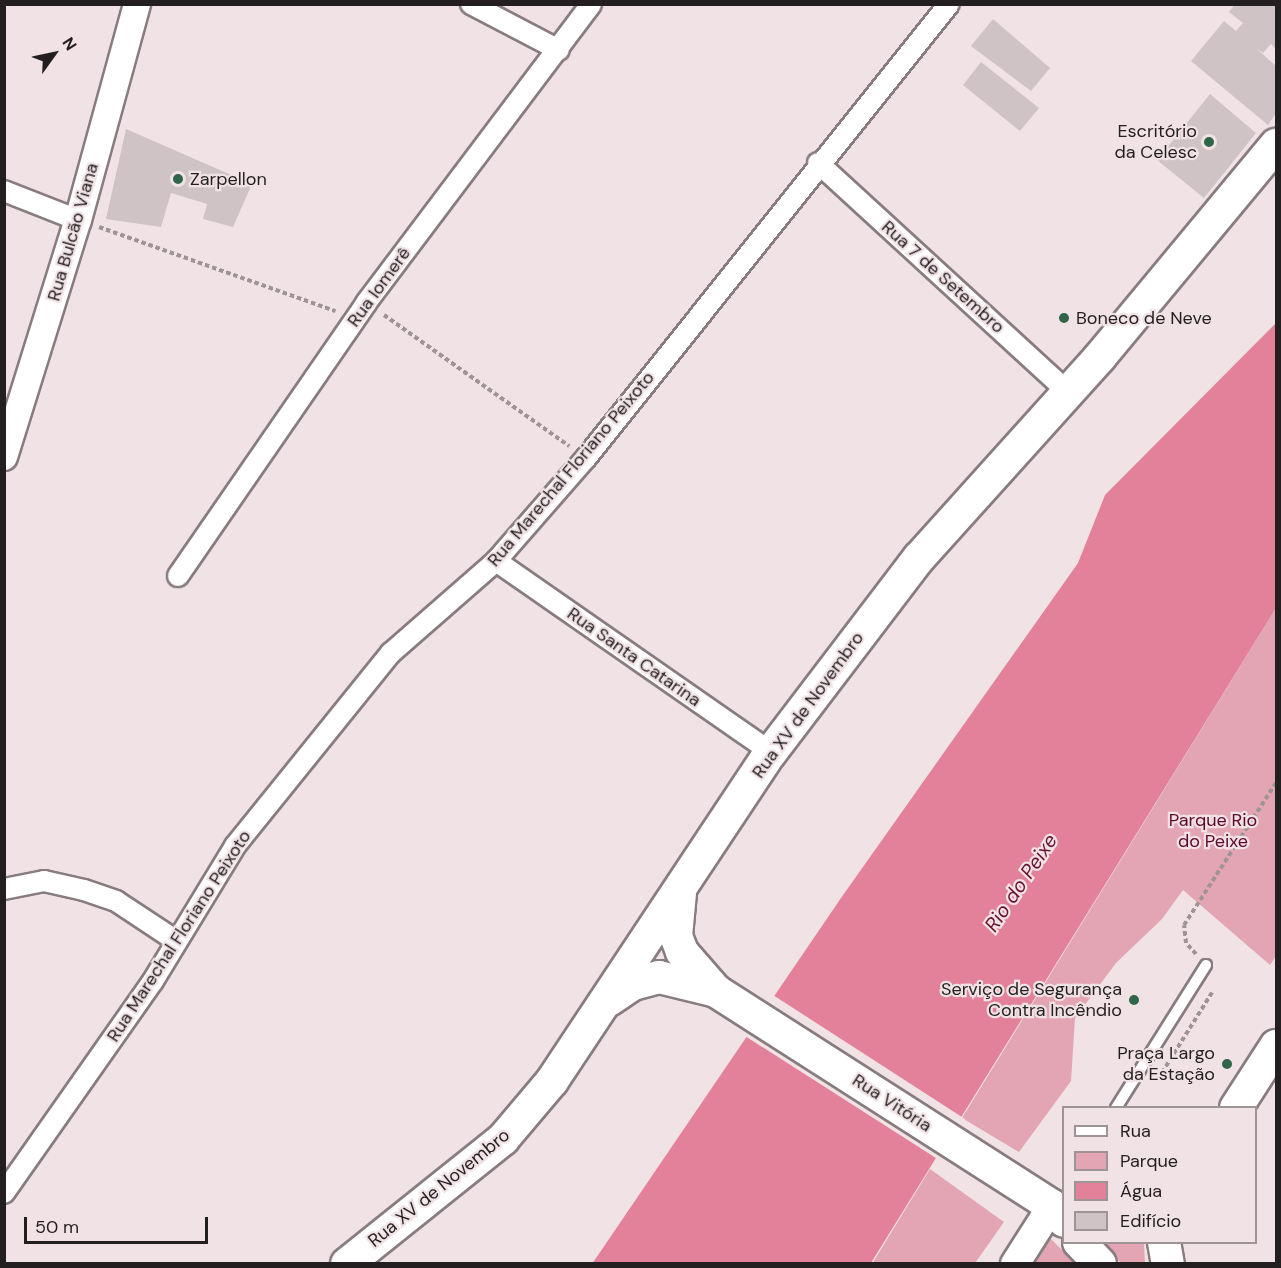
<!DOCTYPE html>
<html>
<head>
<meta charset="utf-8">
<style>
  body { margin:0 }
  #map { position:relative; width:1281px; height:1268px; overflow:hidden; background:#f0e2e5; font-family:"DM Sans",sans-serif }
  div>[style] { position:absolute }
  [style*='--x'] { left:calc(var(--x)*1px); top:calc(var(--y)*1px); width:calc(var(--w)*1px); rotate:calc(var(--a)*1deg) }
  .green>* { inset:0; background:#e3a5b3 }
  .water>* { inset:0; background:#e3819a }
  .pier>* { inset:0; background:#f0e2e5 }
  .building>* { inset:0; background:#d0c3c5 }
  .path>* { height:4px; margin-top:-2px; transform-origin:0; background:repeating-linear-gradient(90deg,#9e9496 0 4.5px,transparent 0 7.5px) }
  .roads { filter:drop-shadow(2px 0 #887c7f) drop-shadow(-2px 0 #887c7f) drop-shadow(0 2px #887c7f) drop-shadow(0 -2px #887c7f) }
  .service>* { height:10px; margin:-5px; padding:0 5px; transform-origin:5px; border-radius:5px; background:#fff }
  .minor>* { height:20px; margin:-10px; padding:0 10px; transform-origin:10px; border-radius:10px; background:#fff }
  .tertiary>* { height:26px; margin:-13px; padding:0 13px; transform-origin:13px; border-radius:13px; background:#fff }
  .secondary>* { height:28px; margin:-14px; padding:0 14px; transform-origin:14px; border-radius:14px; background:#fff }
  .primary>* { height:32px; margin:-16px; padding:0 16px; transform-origin:16px; border-radius:16px; background:#fff }
  .dots>* { width:16px; height:16px; translate:-50% -50%; box-sizing:border-box; border:3px solid #f0e2e5; border-radius:50% }
  span { translate:-50% -50%; white-space:nowrap; text-align:center; line-height:1.15; -webkit-text-stroke:4.5px #f0e2e5; paint-order:stroke }
  .poi-label { font-size:18px; color:#231e1f }
  .right { translate:-100% -50%; text-align:right }
  .left { translate:0 -50%; text-align:left }
  .street-label { font-size:18px; color:#231e1f }
  .park-label { font-size:18px; color:#61062b }
  .water-label { font-size:20px; color:#6a1132; font-style:italic }
  .frame { position:absolute; inset:0; border:6px solid #231e1f; pointer-events:none }
  .legend { position:absolute; left:1062px; top:1106px; width:195px; height:138px; box-sizing:border-box; background:#f0e2e5; border:2px solid #9e9496; margin:0; padding:8px 10px; list-style:none; font-size:18px; color:#231e1f }
  .legend li { display:flex; align-items:center; gap:12px; height:30px }
  .legend b { width:30px; border:2px solid #9e9496 }
  .north { position:absolute; left:24px; top:24px; width:60px; height:60px; -webkit-text-stroke:4px #f0e2e5; paint-order:stroke; rotate:57deg; font-size:16px; font-weight:700; line-height:24px; text-align:center; color:#231e1f }
  .north::after { content:''; display:block; margin:auto; width:21px; height:27px; background:#231e1f; clip-path:polygon(50% 0,100% 100%,50% 72%,0 100%) }
  .scale { position:absolute; left:24px; top:1217px; width:184px; height:27px; box-sizing:border-box; border:3px solid #231e1f; border-top:0; padding-left:8px; font-size:18px; line-height:21px; white-space:nowrap; color:#231e1f; -webkit-text-stroke:4px #f0e2e5; paint-order:stroke }
</style>
</head>
<body>
<div id="map">
  <div class="green">
    <div style="clip-path:polygon(1276px 608px,1276px 956px,1270px 965px,1183px 890px,1162px 919px,1116px 963px,1075px 1018px,1071px 1081px,1019px 1152px,962px 1118px)"></div>
    <div style="clip-path:polygon(930px 1169px,1004px 1222px,975px 1263px,872px 1264px)"></div>
    <div style="clip-path:polygon(1046px 1234px,1075px 1263px,1029px 1264px)"></div>
    <div style="clip-path:polygon(1098px 1243px,1144px 1243px,1145px 1263px,1121px 1263px)"></div>
  </div>
  <div class="water">
    <div style="clip-path:polygon(1276px 323px,1276px 608px,871px 1263px,592px 1264px,841px 898px,1078px 563px,1105px 495px)"></div>
  </div>
  <div class="pier">
    <div style="clip-path:polygon(773px 995px,965px 1119px,939px 1160px,745px 1036px)"></div>
  </div>
  <div class="building">
    <div style="clip-path:polygon(1235px 4px,1276px 4px,1276px 49px,1271px 44px,1263px 53px,1256px 48px,1276px 66px,1276px 113px,1268px 125px,1191px 61px,1224px 21px,1236px 31px,1243px 23px,1229px 12px)"></div>
    <div style="clip-path:polygon(993px 19px,1050px 68px,1031px 91px,971px 46px)"></div>
    <div style="clip-path:polygon(981px 62px,1039px 108px,1020px 131px,963px 85px)"></div>
    <div style="clip-path:polygon(1210px 94px,1256px 133px,1204px 198px,1157px 160px)"></div>
    <div style="clip-path:polygon(126px 129px,252px 184px,233px 227px,203px 219px,207px 204px,171px 193px,161px 227px,106px 219px)"></div>
  </div>
  <div class="path">
    <div style="--x:99;--y:227;--w:251;--a:19.6"></div>
    <div style="--x:384;--y:315;--w:227;--a:35.3"></div>
    <div style="--x:1196;--y:954;--w:15;--a:-132"></div>
    <div style="--x:1186;--y:943;--w:18;--a:-96"></div>
    <div style="--x:1184;--y:925;--w:169;--a:-57.1"></div>
    <div style="--x:1158;--y:1079;--w:104;--a:-58"></div>
  </div>
  <div class="roads">
    <div class="service">
      <div style="--x:1116;--y:1108;--w:169;--a:-57.8"></div>
    </div>
    <div class="minor">
      <div style="--x:471;--y:4;--w:99;--a:27.6"></div>
      <div style="--x:818;--y:163;--w:338;--a:42.5"></div>
      <div style="--x:4;--y:191;--w:79;--a:21.4"></div>
      <div style="--x:496;--y:561;--w:335;--a:34.8"></div>
      <div style="--x:178;--y:576;--w:331;--a:-55.4"></div>
      <div style="--x:366;--y:303;--w:374;--a:-53"></div>
      <div style="--x:4;--y:889;--w:41;--a:-11.3"></div>
      <div style="--x:44;--y:881;--w:41;--a:12.7"></div>
      <div style="--x:84;--y:890;--w:34;--a:19"></div>
      <div style="--x:116;--y:901;--w:71;--a:33.5"></div>
      <div style="--x:4;--y:1193;--w:259;--a:-54.9"></div>
      <div style="--x:153;--y:981;--w:158;--a:-58.7"></div>
      <div style="--x:235;--y:846;--w:248;--a:-51.1"></div>
      <div style="--x:391;--y:653;--w:140;--a:-41.2"></div>
      <div style="--x:496;--y:561;--w:137;--a:-48.9"></div>
      <div style="--x:586;--y:458;--w:581;--a:-51.36"></div>
    </div>
    <div class="tertiary">
      <div style="--x:4;--y:457;--w:248;--a:-72.7"></div>
      <div style="--x:78;--y:220;--w:224;--a:-74.7"></div>
    </div>
    <div class="secondary">
      <div style="--x:1015;--y:1264;--w:69;--a:-57.5"></div>
    </div>
    <div class="primary">
      <div style="--x:680;--y:893;--w:43;--a:95.3"></div>
      <div style="--x:676;--y:936;--w:17;--a:69"></div>
      <div style="--x:682;--y:952;--w:52;--a:48.9"></div>
      <div style="--x:609;--y:1000;--w:29;--a:-34"></div>
      <div style="--x:633;--y:984;--w:27;--a:-15"></div>
      <div style="--x:659;--y:977;--w:59;--a:13.8"></div>
      <div style="--x:716;--y:991;--w:399;--a:32.6"></div>
      <div style="--x:1052;--y:1206;--w:19;--a:51"></div>
      <div style="--x:1236;--y:1108;--w:74;--a:-57.2"></div>
      <div style="--x:1079;--y:1242;--w:30;--a:46"></div>
      <div style="--x:1164;--y:1242;--w:22;--a:80"></div>
      <div style="--x:347;--y:1264;--w:200;--a:-38.7"></div>
      <div style="--x:503;--y:1139;--w:76;--a:-49.8"></div>
      <div style="--x:552;--y:1081;--w:395;--a:-56.4"></div>
      <div style="--x:771;--y:752;--w:244;--a:-52.7"></div>
      <div style="--x:919;--y:558;--w:270;--a:-48"></div>
      <div style="--x:1100;--y:357;--w:276;--a:-50.3"></div>
    </div>
  </div>
  <div class="dots">
    <div style="left:1209px;top:142px;background:#30654a"></div>
    <div style="left:178px;top:179px;background:#30654a"></div>
    <div style="left:1064px;top:318px;background:#30654a"></div>
    <div style="left:1134px;top:1000px;background:#30654a"></div>
    <div style="left:1227px;top:1064px;background:#30654a"></div>
  </div>
  <div class="poi-label">
    <span class="right" style="left:1197px;top:142px">Escritório<br>da Celesc</span>
    <span class="left" style="left:190px;top:179px">Zarpellon</span>
    <span class="left" style="left:1076px;top:318px">Boneco de Neve</span>
    <span class="right" style="left:1122px;top:1000px">Serviço de Segurança<br>Contra Incêndio</span>
    <span class="right" style="left:1215px;top:1064px">Praça Largo<br>da Estação</span>
  </div>
  <div class="street-label">
    <span style="left:73px;top:232px;rotate:-74deg">Rua Bulcão Viana</span>
    <span style="left:943px;top:277px;rotate:42deg">Rua 7 de Setembro</span>
    <span style="left:379px;top:287px;rotate:-54deg">Rua Iomerê</span>
    <span style="left:571px;top:469px;rotate:-50deg">Rua Marechal Floriano Peixoto</span>
    <span style="left:634px;top:657px;rotate:35deg">Rua Santa Catarina</span>
    <span style="left:808px;top:705px;rotate:-54deg">Rua XV de Novembro</span>
    <span style="left:179px;top:936px;rotate:-57deg">Rua Marechal Floriano Peixoto</span>
    <span style="left:892px;top:1103px;rotate:33deg">Rua Vitória</span>
    <span style="left:439px;top:1188px;rotate:-39deg">Rua XV de Novembro</span>
  </div>
  <div class="park-label">
    <span style="left:1213px;top:831px">Parque Rio<br>do Peixe</span>
  </div>
  <div class="water-label">
    <span style="left:1021px;top:883px;rotate:-56deg">Rio do Peixe</span>
  </div>
  <div class="frame"></div>
  <ul class="legend">
  <li><b style="height:8px;background:#fff"></b>Rua</li>
  <li><b style="height:16px;background:#e3a5b3"></b>Parque</li>
  <li><b style="height:16px;background:#e3819a"></b>Água</li>
  <li><b style="height:16px;background:#d0c3c5"></b>Edifício</li>
  </ul>
  <div class="north">N</div>
  <div class="scale">50 m</div>
</div>
</body>
</html>
